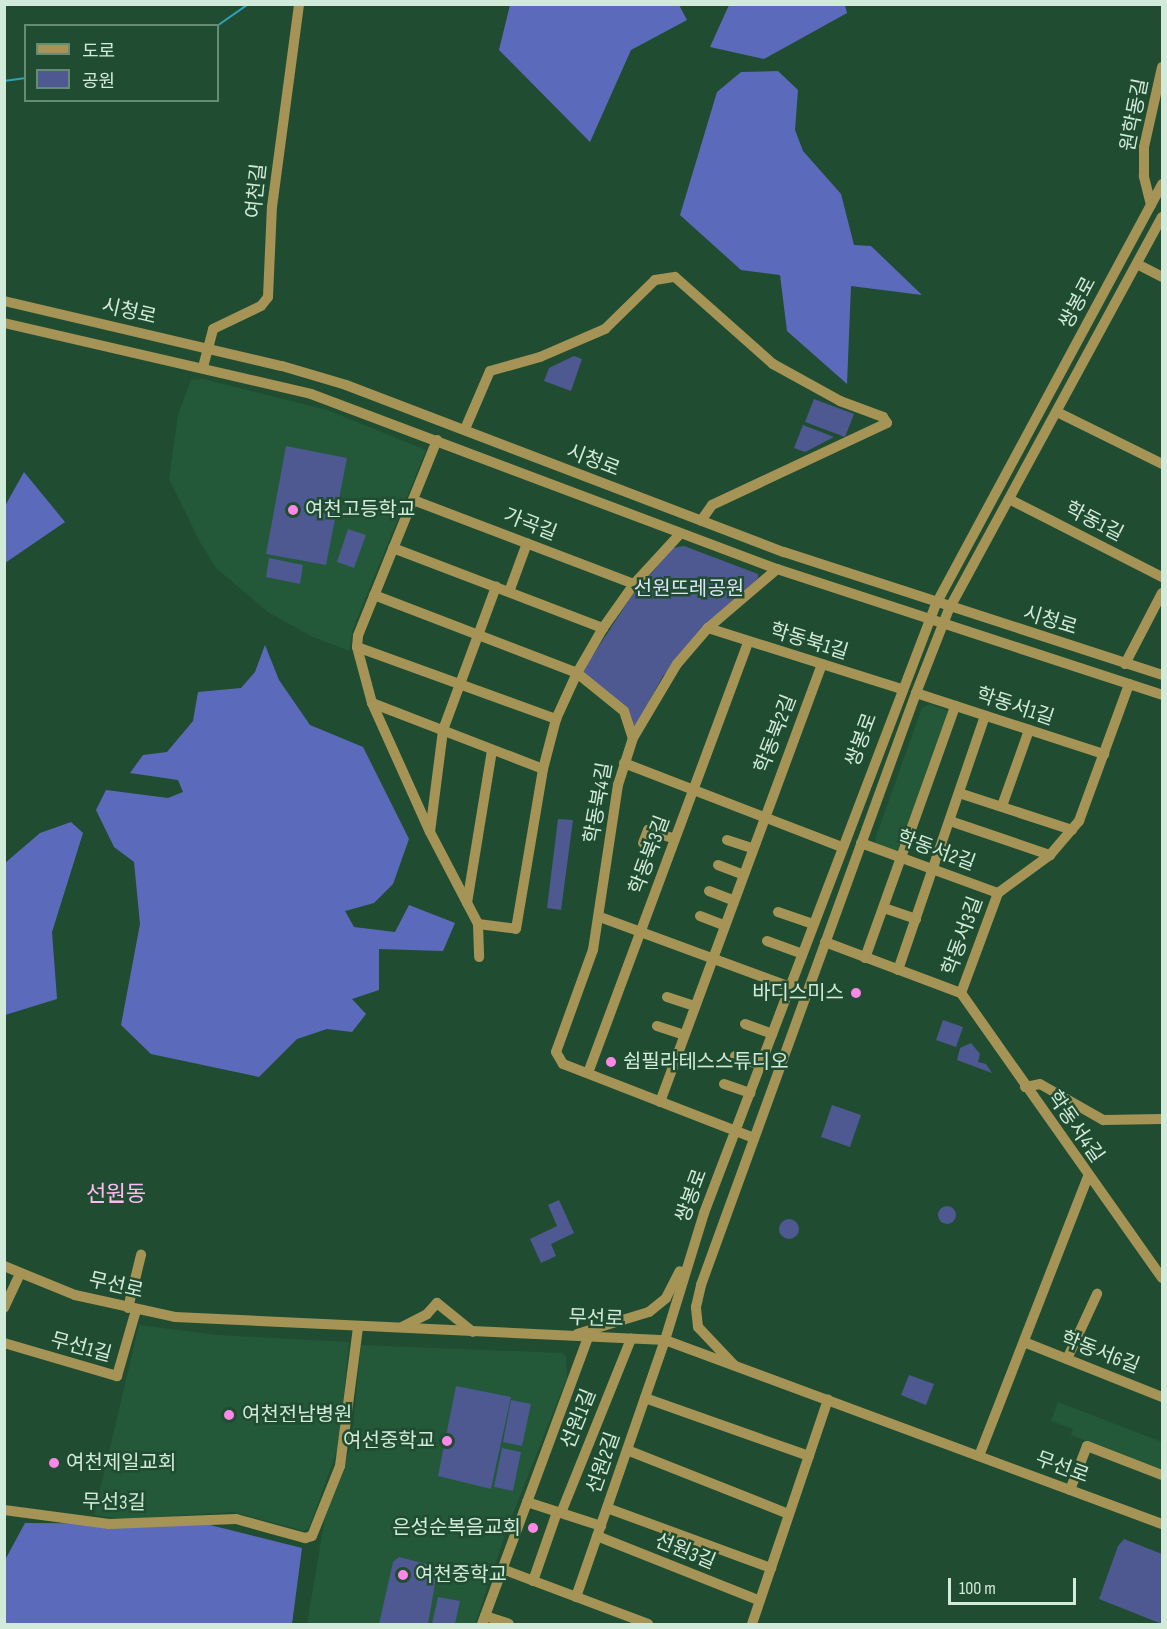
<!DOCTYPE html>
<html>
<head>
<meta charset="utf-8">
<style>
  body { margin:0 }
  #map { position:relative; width:1167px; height:1629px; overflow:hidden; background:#204d31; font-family:"Sofia Sans Condensed","Noto Sans KR",sans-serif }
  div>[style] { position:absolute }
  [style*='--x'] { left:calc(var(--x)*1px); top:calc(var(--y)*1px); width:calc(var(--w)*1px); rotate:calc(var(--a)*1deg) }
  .built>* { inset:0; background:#235838 }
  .green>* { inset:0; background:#4e5891 }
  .round { border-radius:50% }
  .forest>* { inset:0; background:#5c6abc }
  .stream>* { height:2px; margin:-1px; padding:0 1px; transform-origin:1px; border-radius:1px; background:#2ea1b7 }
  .minor>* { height:10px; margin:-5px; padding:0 5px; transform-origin:5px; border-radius:5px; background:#a59455 }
  .dots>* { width:16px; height:16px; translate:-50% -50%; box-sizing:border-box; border:3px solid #204d31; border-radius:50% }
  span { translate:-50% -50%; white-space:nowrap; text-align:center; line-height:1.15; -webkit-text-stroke:5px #204d31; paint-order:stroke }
  .street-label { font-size:20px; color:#d2ead9 }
  .poi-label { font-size:20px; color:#d2ead9 }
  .left { translate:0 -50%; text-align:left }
  .right { translate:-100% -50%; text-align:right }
  .park-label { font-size:20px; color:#dce2f9 }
  .quarter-label { font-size:22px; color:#febcf0 }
  .frame { position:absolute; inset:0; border:6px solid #d2ead9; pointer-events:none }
  .legend { position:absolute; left:24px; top:24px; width:195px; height:78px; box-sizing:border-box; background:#204d31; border:2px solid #678c74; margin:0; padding:8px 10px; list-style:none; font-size:18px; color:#d2ead9 }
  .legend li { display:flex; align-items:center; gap:12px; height:30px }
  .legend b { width:30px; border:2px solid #678c74 }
  .scale { position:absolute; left:948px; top:1578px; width:128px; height:27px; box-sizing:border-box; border:3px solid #d2ead9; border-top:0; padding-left:8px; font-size:18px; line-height:21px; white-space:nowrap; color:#d2ead9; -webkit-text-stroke:4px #204d31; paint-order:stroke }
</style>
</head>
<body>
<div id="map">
  <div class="built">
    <div style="clip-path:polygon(203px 379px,327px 410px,426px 450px,353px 629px,349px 651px,311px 636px,268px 612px,216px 568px,200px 542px,169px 479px,178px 415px,191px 380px)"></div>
    <div style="clip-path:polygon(930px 704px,948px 711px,898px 852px,877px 845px,875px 839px,922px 708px)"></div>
    <div style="clip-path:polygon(139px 1325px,217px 1335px,349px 1342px,339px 1445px,309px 1528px,304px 1531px,233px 1512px,125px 1519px,94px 1515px)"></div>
    <div style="clip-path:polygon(361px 1345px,562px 1353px,566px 1356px,567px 1377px,507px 1529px,475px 1624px,307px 1624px,326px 1512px,351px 1446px)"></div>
    <div style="clip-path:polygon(1058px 1402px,1162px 1442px,1162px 1470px,1071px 1435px,1073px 1429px,1051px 1421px)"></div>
  </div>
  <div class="green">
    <div style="clip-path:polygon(574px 356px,582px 359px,571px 391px,544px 381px,549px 368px)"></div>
    <div style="clip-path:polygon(814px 399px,854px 414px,845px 437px,805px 422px)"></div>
    <div style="clip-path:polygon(803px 425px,834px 437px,805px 452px,794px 448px)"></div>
    <div style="clip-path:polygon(286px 446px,347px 458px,326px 565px,266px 554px)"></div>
    <div style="clip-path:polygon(348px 529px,366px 535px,354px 568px,337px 562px)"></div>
    <div style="clip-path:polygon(684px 546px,758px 574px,758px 578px,663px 676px,634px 729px,582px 672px,631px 597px,673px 548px)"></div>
    <div style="clip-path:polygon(269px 558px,303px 565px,300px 584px,266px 577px)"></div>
    <div style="clip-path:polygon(558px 819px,573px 820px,561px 910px,547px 908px)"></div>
    <div style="clip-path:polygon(943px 1020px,963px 1027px,956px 1047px,936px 1040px)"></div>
    <div style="clip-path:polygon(971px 1043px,980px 1054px,978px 1062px,986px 1064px,992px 1073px,957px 1060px,960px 1048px)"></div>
    <div style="clip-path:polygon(832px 1105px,861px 1115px,850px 1147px,821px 1137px)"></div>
    <div style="clip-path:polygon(559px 1200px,574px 1233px,551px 1244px,556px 1256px,541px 1263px,530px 1239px,557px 1226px,548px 1205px)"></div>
    <div class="round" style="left:938px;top:1206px;width:18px;height:18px"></div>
    <div class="round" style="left:779px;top:1219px;width:20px;height:20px"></div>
    <div style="clip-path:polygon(909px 1375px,934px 1384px,926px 1405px,901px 1395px)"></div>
    <div style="clip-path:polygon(456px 1386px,511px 1397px,491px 1489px,438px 1476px)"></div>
    <div style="clip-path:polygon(511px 1400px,531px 1404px,522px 1446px,503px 1442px)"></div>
    <div style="clip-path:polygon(502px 1448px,521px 1452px,513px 1491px,494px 1487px)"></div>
    <div style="clip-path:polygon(1124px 1539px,1162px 1554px,1162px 1624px,1099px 1599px,1118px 1546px)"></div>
    <div style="clip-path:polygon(399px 1557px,438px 1567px,428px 1624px,379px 1624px,393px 1562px)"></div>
    <div style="clip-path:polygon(438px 1597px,460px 1601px,455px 1624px,432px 1624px)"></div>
  </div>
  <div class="forest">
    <div style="clip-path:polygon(510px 5px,679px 5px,687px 20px,631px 50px,590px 142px,499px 50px)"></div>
    <div style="clip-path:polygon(729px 5px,845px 5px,847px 13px,764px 59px,710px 47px)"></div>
    <div style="clip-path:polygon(778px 71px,798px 90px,795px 130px,803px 151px,841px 194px,854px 245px,871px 246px,922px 295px,851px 286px,847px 384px,787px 331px,780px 275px,741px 270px,680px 215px,717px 92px,741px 72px)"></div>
    <div style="clip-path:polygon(24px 472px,65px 522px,5px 563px,5px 506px)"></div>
    <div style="clip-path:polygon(265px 645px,279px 680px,310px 725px,363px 747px,409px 839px,393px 884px,374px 903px,345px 911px,354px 927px,395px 932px,409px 905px,455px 923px,443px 951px,379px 949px,379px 990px,352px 999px,366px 1014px,352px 1032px,327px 1029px,297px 1039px,259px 1077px,151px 1054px,121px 1025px,140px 924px,134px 862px,114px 847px,96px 810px,106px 790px,168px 798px,183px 792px,178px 780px,130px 773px,143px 755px,167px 752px,193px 721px,198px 692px,241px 688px,255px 672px)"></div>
    <div style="clip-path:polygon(71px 822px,83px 833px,52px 932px,57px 999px,5px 1015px,5px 863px,40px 833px)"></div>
    <div style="clip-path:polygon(25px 1523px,206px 1524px,302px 1548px,292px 1624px,5px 1624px,5px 1560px)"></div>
  </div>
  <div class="stream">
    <div style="--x:217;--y:26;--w:39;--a:-35"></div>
    <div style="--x:4;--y:81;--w:22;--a:-8"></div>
  </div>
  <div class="minor">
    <div style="--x:1151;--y:205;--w:30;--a:-104"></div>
    <div style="--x:1144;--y:176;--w:29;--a:-90"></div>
    <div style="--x:1144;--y:147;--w:82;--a:-77.3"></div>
    <div style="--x:1137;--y:264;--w:28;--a:27"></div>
    <div style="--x:4;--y:301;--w:285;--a:13.2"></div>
    <div style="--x:282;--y:366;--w:67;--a:16.5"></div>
    <div style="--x:346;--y:385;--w:469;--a:20.9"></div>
    <div style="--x:784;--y:552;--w:398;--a:18"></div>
    <div style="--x:4;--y:323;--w:315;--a:13"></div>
    <div style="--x:311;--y:394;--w:498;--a:20.6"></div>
    <div style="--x:777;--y:569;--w:405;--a:18.1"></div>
    <div style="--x:203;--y:367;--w:39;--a:-75"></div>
    <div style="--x:213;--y:329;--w:53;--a:-25.6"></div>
    <div style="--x:261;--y:306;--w:11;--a:-52"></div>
    <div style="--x:268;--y:297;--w:90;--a:-87.5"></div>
    <div style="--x:272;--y:207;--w:205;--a:-82.4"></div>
    <div style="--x:1057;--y:412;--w:117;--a:26.3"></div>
    <div style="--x:465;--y:429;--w:63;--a:-66.7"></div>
    <div style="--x:490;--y:371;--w:52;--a:-15.6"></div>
    <div style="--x:540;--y:357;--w:71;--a:-23.3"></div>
    <div style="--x:605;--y:329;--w:70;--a:-44.4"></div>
    <div style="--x:655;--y:280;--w:20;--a:-9"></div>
    <div style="--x:675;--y:277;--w:131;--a:41.6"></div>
    <div style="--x:773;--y:364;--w:77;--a:28.9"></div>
    <div style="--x:840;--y:401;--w:46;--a:20.4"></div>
    <div style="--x:883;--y:417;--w:7;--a:56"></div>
    <div style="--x:887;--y:423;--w:193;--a:154.9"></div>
    <div style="--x:712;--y:505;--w:19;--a:125"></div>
    <div style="--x:437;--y:440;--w:211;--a:112"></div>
    <div style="--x:358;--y:636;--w:11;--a:95"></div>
    <div style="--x:357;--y:647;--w:58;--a:75"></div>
    <div style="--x:372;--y:703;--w:141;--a:65.8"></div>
    <div style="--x:430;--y:832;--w:104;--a:62.4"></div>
    <div style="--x:478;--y:924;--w:38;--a:7"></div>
    <div style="--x:516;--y:929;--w:162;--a:-80.4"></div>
    <div style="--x:543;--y:769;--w:52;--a:-75.4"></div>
    <div style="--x:556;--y:719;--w:51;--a:-65.5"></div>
    <div style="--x:577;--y:673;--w:52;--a:-60"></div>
    <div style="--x:603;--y:628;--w:54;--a:-54.8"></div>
    <div style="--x:634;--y:584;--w:68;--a:-47.4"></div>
    <div style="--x:1009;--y:499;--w:172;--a:27"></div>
    <div style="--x:413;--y:500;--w:236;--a:20.8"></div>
    <div style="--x:393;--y:548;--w:225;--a:20.9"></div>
    <div style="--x:509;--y:592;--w:52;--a:-69.8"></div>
    <div style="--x:374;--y:595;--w:217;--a:21"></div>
    <div style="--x:577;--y:673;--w:60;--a:39"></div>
    <div style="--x:624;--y:711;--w:28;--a:72"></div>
    <div style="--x:708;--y:628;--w:202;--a:17.5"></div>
    <div style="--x:357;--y:647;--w:212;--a:19.9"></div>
    <div style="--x:1125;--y:664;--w:80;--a:-62.5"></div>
    <div style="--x:916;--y:693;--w:198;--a:18"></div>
    <div style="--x:372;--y:703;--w:183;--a:21.1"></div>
    <div style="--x:624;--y:763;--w:234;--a:21.1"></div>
    <div style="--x:959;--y:793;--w:119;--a:18.1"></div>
    <div style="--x:1002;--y:806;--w:81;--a:-70.4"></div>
    <div style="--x:950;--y:821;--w:106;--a:18.8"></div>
    <div style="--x:430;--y:832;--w:103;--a:-82.7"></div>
    <div style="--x:443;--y:730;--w:153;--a:-69.7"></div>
    <div style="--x:727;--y:840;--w:25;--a:18"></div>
    <div style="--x:643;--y:843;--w:14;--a:-69"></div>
    <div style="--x:648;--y:830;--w:28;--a:18"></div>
    <div style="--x:861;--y:843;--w:146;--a:20.1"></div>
    <div style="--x:718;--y:865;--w:26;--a:21"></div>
    <div style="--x:709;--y:891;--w:25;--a:21"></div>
    <div style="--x:467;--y:903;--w:155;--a:-80.7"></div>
    <div style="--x:884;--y:908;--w:34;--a:19"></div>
    <div style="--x:778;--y:912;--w:37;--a:19"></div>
    <div style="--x:700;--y:916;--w:25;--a:21"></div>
    <div style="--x:600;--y:917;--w:202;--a:20.2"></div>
    <div style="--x:478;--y:924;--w:33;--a:88"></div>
    <div style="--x:767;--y:941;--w:37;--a:20"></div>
    <div style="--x:825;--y:942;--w:145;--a:20.6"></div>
    <div style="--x:961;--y:993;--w:107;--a:-69.7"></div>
    <div style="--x:998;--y:893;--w:64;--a:-36.2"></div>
    <div style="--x:1050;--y:855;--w:45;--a:-49.5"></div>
    <div style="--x:1079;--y:821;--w:146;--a:-69.9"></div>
    <div style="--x:865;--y:958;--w:268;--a:-70.3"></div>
    <div style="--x:898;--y:970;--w:268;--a:-71.1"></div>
    <div style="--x:961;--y:993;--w:349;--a:54.8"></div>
    <div style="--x:667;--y:997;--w:28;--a:18"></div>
    <div style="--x:745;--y:1024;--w:29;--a:20"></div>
    <div style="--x:657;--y:1026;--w:28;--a:18"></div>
    <div style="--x:646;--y:1055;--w:29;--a:20"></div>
    <div style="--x:735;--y:1056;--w:27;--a:20"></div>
    <div style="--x:588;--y:1073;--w:460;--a:-69.6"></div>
    <div style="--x:724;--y:1084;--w:28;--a:19"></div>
    <div style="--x:1025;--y:1087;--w:15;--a:-11"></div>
    <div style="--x:1040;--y:1084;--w:73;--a:29.7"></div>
    <div style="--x:1103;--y:1120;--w:59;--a:-1"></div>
    <div style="--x:660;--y:1102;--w:467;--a:-69.7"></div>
    <div style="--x:754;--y:1138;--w:205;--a:-158.8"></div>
    <div style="--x:563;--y:1064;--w:14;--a:-120"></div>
    <div style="--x:556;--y:1052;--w:109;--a:-70.1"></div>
    <div style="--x:593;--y:950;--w:167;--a:-81.4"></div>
    <div style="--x:618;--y:785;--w:49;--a:-72.3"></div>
    <div style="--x:633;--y:738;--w:86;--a:-59.3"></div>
    <div style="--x:677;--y:664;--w:48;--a:-49.3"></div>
    <div style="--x:708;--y:628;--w:91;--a:-40.5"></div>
    <div style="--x:4;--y:1266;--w:77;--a:22.2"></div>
    <div style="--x:75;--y:1295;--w:102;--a:12.4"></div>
    <div style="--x:175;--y:1317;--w:491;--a:2.7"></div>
    <div style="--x:665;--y:1340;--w:530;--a:20.32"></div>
    <div style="--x:4;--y:1308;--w:38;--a:-65"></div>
    <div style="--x:128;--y:1308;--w:55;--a:-76.2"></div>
    <div style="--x:402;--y:1327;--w:28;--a:-27"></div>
    <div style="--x:427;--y:1314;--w:15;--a:-48"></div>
    <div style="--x:437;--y:1303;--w:46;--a:38.9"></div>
    <div style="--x:577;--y:1334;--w:75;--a:-17"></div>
    <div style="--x:649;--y:1312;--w:22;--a:-39"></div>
    <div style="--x:666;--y:1298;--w:30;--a:-63"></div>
    <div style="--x:1024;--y:1342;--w:149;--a:21.7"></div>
    <div style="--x:4;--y:1343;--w:118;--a:16.3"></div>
    <div style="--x:117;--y:1376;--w:69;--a:-73.9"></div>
    <div style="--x:1067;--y:1359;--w:72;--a:-65.2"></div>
    <div style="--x:734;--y:1365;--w:52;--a:-133.5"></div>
    <div style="--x:698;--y:1327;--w:20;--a:-96"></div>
    <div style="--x:696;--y:1307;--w:23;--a:-77"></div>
    <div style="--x:701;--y:1285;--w:630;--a:-70.04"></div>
    <div style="--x:916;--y:693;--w:90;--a:-68.6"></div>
    <div style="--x:949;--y:609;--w:446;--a:-61.5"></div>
    <div style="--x:645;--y:1398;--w:174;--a:19.5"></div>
    <div style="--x:627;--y:1450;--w:174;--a:21.6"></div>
    <div style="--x:979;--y:1456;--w:300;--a:-68.7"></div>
    <div style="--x:1070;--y:1490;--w:47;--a:-68.9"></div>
    <div style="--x:1087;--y:1446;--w:80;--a:21.1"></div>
    <div style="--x:527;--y:1502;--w:78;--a:18"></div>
    <div style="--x:607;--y:1508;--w:175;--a:20.1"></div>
    <div style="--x:4;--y:1510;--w:106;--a:7.6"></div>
    <div style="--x:109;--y:1524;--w:127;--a:-2.3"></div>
    <div style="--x:236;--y:1519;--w:72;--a:15.4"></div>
    <div style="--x:305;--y:1538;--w:7;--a:-16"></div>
    <div style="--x:312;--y:1536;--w:75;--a:-68.2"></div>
    <div style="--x:340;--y:1466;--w:140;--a:-82.6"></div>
    <div style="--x:561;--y:1513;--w:188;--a:-68.1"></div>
    <div style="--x:597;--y:1536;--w:175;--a:21.7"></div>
    <div style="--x:502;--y:1569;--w:156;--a:20.6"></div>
    <div style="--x:533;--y:1581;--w:73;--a:-70.8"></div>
    <div style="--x:576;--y:1597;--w:272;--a:-70.9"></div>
    <div style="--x:665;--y:1340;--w:133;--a:-72.9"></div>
    <div style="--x:704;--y:1213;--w:652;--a:-69.15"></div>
    <div style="--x:936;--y:604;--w:477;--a:-61.7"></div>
    <div style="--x:485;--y:1616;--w:25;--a:18"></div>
    <div style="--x:482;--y:1624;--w:306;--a:-69.7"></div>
    <div style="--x:752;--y:1624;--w:237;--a:-71.3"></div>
  </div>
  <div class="dots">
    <div style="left:293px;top:510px;background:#fb87e6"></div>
    <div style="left:856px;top:993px;background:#fb87e6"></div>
    <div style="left:611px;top:1062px;background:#fb87e6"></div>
    <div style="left:229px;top:1415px;background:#fb87e6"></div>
    <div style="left:447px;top:1441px;background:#fb87e6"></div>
    <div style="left:54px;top:1463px;background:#fb87e6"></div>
    <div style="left:533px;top:1528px;background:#fb87e6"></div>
    <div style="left:403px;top:1575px;background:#fb87e6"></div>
  </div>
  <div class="street-label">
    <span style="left:1135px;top:115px;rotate:-79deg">원학동길</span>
    <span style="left:257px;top:191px;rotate:-84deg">여천길</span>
    <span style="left:1078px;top:303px;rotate:-62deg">쌍봉로</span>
    <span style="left:129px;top:312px;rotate:13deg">시청로</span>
    <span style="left:593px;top:461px;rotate:21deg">시청로</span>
    <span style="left:1094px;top:522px;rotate:27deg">학동1길</span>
    <span style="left:530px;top:525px;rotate:21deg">가곡길</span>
    <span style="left:1050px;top:621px;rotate:17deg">시청로</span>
    <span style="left:809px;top:642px;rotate:17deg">학동북1길</span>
    <span style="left:1015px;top:707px;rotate:18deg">학동서1길</span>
    <span style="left:776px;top:734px;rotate:-69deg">학동북2길</span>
    <span style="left:862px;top:740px;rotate:-70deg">쌍봉로</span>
    <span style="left:599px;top:803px;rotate:-80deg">학동북4길</span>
    <span style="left:936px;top:851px;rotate:20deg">학동서2길</span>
    <span style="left:650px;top:855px;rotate:-70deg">학동북3길</span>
    <span style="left:963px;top:936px;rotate:-70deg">학동서3길</span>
    <span style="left:1075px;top:1127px;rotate:55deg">학동서4길</span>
    <span style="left:692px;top:1196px;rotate:-70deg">쌍봉로</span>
    <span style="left:116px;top:1286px;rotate:13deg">무선로</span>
    <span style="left:596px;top:1319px;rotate:2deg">무선로</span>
    <span style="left:81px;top:1348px;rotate:15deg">무선1길</span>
    <span style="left:1100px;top:1353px;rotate:21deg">학동서6길</span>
    <span style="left:579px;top:1419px;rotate:-68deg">선원1길</span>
    <span style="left:604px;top:1463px;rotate:-71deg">선원2길</span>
    <span style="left:1062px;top:1468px;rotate:20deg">무선로</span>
    <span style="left:114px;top:1503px;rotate:1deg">무선3길</span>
    <span style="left:685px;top:1552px;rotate:22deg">선원3길</span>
  </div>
  <div class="poi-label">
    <span class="left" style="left:305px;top:510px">여천고등학교</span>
    <span class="right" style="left:844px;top:993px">바디스미스</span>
    <span class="left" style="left:623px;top:1062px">쉼필라테스스튜디오</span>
    <span class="left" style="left:242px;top:1415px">여천전남병원</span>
    <span class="right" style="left:435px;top:1441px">여선중학교</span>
    <span class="left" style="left:66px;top:1463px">여천제일교회</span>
    <span class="right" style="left:521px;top:1528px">은성순복음교회</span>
    <span class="left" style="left:415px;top:1575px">여천중학교</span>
  </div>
  <div class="park-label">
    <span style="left:689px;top:589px">선원뜨레공원</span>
  </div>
  <div class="quarter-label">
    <span style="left:116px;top:1195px">선원동</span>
  </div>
  <div class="frame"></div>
  <ul class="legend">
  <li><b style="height:8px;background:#a59455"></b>도로</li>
  <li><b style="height:16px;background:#4e5891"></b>공원</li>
  </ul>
  <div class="scale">100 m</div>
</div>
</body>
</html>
